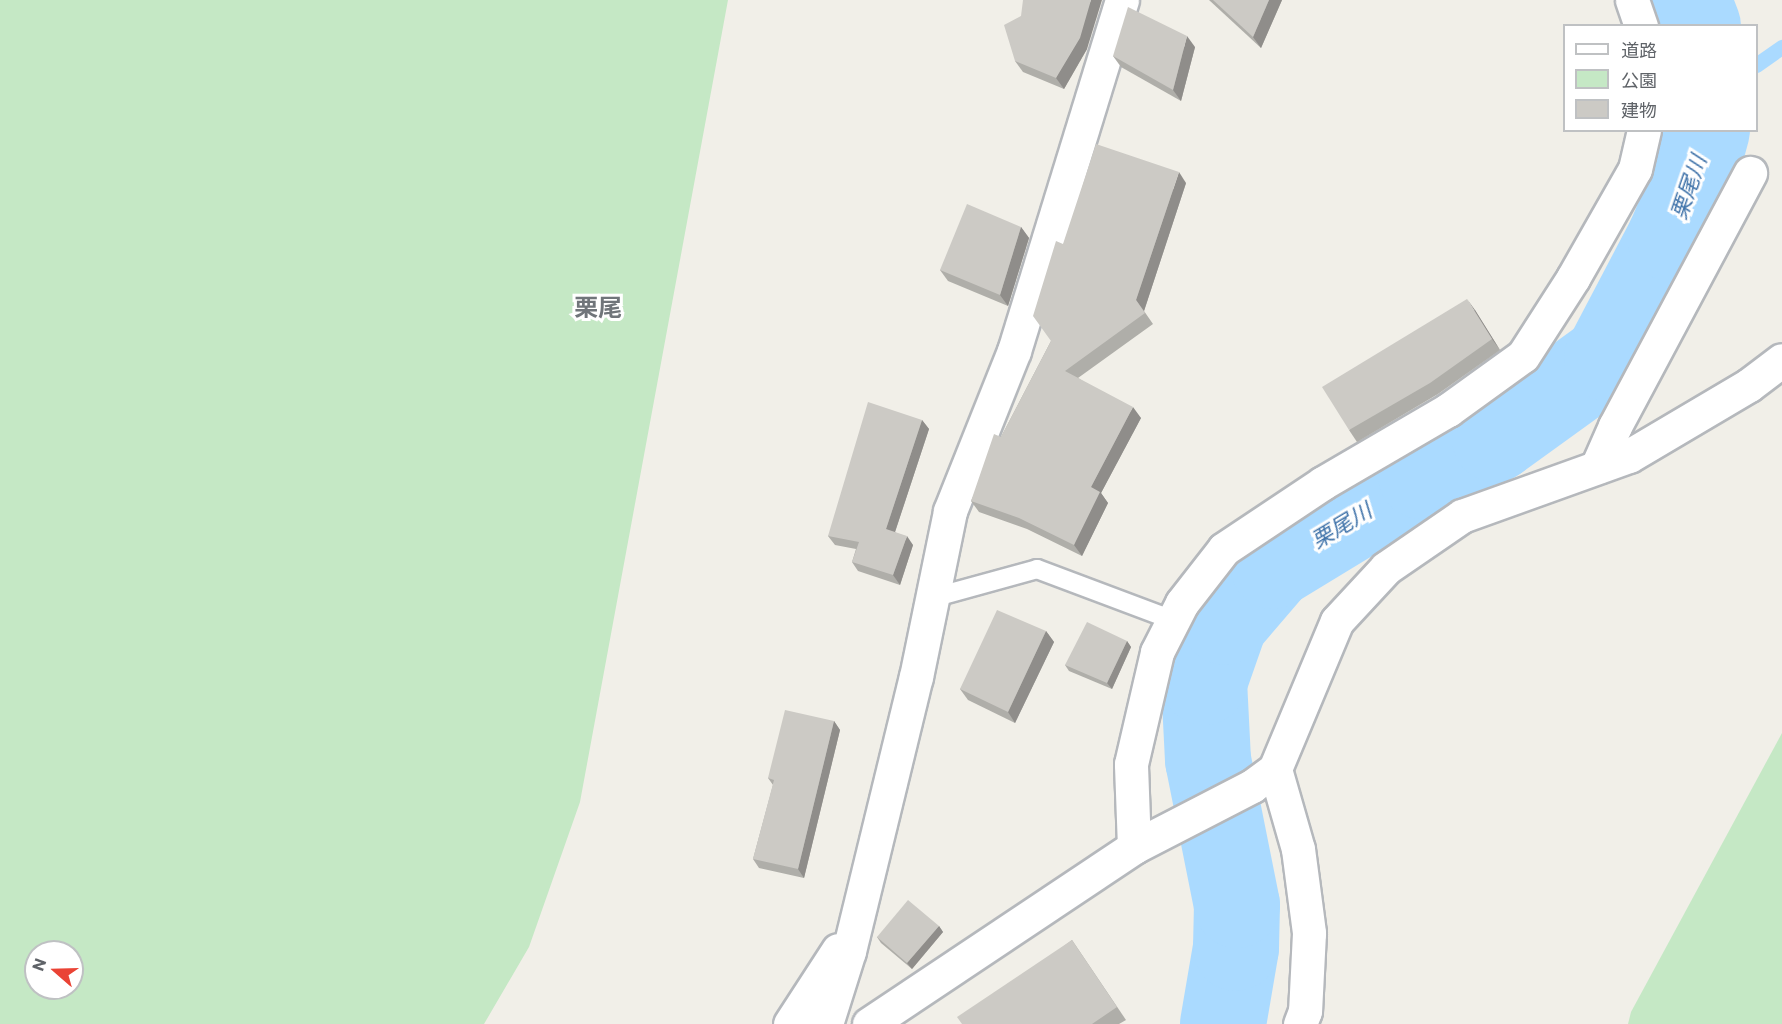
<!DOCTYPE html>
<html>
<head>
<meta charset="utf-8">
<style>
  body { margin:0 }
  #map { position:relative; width:1782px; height:1024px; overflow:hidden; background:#f1efe8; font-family:Commissioner,"Noto Sans JP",sans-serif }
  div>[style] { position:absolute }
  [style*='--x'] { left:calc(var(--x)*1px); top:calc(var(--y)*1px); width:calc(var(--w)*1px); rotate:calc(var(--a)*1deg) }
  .green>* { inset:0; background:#c5e8c5 }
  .stream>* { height:15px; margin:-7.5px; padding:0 7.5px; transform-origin:7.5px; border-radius:7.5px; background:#aadaff }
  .river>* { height:86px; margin:-43px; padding:0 43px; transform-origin:43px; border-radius:43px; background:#aadaff }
  .roads { filter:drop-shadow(2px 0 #b5b8bc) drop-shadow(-2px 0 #b5b8bc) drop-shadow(0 2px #b5b8bc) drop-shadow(0 -2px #b5b8bc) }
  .lane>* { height:18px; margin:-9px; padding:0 9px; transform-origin:9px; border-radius:9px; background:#fff }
  .street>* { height:33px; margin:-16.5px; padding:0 16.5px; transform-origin:16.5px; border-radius:16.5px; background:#fff }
  .wall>* { inset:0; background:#afaea9 }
  .shaded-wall>* { inset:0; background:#8f8d8a }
  .building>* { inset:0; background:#cccac5 }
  span { translate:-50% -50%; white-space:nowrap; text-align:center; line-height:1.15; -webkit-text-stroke:6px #fff; paint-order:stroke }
  .water-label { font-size:22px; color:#4174aa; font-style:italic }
  .quarter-label { font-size:24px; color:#70757a; font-weight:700 }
  .legend { position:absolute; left:1563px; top:24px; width:195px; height:108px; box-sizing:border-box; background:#fff; border:2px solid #bfc1c3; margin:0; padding:8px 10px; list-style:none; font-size:18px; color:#5f6368 }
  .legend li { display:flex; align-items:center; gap:12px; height:30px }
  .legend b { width:30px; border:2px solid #bfc1c3 }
  .north { position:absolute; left:24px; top:940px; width:60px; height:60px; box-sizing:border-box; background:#fff; border:2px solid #bfc1c3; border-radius:50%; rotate:290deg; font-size:16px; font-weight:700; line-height:24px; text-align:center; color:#5f6368 }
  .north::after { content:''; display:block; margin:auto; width:21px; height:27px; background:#ea4335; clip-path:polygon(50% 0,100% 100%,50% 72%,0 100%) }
</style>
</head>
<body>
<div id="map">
  <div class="green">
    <div style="clip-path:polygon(evenodd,0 0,728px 0,580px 802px,529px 947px,484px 1024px,0 1024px,0 0,36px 952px,72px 952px,72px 988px,36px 988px,36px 952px)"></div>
    <div style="clip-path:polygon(1782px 733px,1782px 1024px,1628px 1024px,1631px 1012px)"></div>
  </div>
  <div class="stream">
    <div style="--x:1756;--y:65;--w:32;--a:-35"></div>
  </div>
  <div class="river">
    <div style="--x:1688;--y:0;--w:28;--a:69"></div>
    <div style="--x:1223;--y:1024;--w:77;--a:-80.3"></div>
    <div style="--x:1236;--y:948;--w:43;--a:-88.7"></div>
    <div style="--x:1237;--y:905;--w:148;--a:-101.3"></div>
    <div style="--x:1208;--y:760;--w:78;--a:-92.9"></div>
    <div style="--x:1204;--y:682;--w:64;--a:-70.7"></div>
    <div style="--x:1225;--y:622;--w:74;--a:-49.4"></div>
    <div style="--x:1273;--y:566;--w:173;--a:-31.3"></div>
    <div style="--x:1421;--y:476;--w:83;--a:-26.6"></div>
    <div style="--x:1495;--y:439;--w:138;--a:-35.9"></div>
    <div style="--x:1607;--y:358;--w:136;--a:-62.3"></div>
    <div style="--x:1670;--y:238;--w:53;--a:-66.8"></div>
    <div style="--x:1691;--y:189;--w:61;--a:-74.8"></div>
  </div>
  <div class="roads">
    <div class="lane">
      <div style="--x:932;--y:598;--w:109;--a:-15.4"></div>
      <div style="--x:1037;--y:569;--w:145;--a:20.6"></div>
    </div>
    <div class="street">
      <div style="--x:1632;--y:0;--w:28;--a:71"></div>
      <div style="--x:1597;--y:467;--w:45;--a:-66.3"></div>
      <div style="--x:1615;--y:426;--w:287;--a:-61.9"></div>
      <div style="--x:1275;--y:769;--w:83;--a:74"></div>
      <div style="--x:1298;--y:849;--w:85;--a:82.5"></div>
      <div style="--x:1309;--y:933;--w:78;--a:92.9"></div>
      <div style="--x:1305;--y:1011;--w:14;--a:111"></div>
      <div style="--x:1134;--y:847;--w:83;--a:-92.1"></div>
      <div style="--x:1131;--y:764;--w:115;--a:-76.9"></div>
      <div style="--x:1157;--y:652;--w:55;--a:-63"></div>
      <div style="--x:1182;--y:603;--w:68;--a:-52.1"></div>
      <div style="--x:1224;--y:549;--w:119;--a:-33.7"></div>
      <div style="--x:1323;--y:483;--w:145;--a:-30.3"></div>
      <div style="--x:1448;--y:410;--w:92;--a:-35.8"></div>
      <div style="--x:1523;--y:356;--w:93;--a:-57.3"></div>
      <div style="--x:1573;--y:278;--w:125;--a:-60.4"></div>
      <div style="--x:1635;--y:169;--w:40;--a:-77"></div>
      <div style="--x:790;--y:1024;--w:88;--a:-57"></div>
      <div style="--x:826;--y:1024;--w:77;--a:-72.5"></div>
      <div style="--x:849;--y:951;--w:282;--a:-76.3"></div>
      <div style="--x:916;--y:677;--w:169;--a:-78.4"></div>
      <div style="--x:950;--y:511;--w:172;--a:-68.2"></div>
      <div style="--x:1014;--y:351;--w:367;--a:-72.9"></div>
      <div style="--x:869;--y:1024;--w:319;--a:-33.7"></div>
      <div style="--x:1134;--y:847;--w:133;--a:-27.3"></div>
      <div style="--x:1252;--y:786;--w:29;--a:-36"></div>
      <div style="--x:1275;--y:769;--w:160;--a:-67.3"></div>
      <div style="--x:1337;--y:621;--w:72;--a:-47.2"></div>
      <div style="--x:1386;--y:568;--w:92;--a:-34.4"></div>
      <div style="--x:1462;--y:516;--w:177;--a:-19.8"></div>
      <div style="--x:1629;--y:456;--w:139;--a:-30.6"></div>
      <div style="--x:1749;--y:385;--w:41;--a:-37.1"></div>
    </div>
  </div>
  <div class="wall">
    <div style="clip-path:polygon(1209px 0,1282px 0,1261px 48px)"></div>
    <div style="clip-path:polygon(1021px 16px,1087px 49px,1064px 89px,1023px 72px,1015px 61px)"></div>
    <div style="clip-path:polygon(1195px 47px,1181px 101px,1121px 67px,1113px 56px)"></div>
    <div style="clip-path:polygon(1186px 183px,1144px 311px,1153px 324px,1078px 378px,1141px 418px,1101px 493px,1108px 503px,1082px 556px,1027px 529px,979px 512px,971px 501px,1001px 437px,1051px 341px,1063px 244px)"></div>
    <div style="clip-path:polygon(1021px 227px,1029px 238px,1008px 306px,948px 281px,940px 270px)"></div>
    <div style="clip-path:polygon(1475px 310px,1500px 350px,1438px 394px,1357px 442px,1349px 430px)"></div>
    <div style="clip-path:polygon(922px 420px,929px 429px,895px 532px,913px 545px,900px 585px,858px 571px,852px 562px,856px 549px,835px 545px,828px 536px)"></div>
    <div style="clip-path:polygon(1046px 631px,1054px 642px,1015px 723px,968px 700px,960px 689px)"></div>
    <div style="clip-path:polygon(1127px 641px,1131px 647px,1112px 689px,1069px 671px,1065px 665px)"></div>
    <div style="clip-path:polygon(834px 721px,840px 730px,804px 878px,759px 868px,753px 859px,773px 785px,768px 778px)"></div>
    <div style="clip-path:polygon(939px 926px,943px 932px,912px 969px,881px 943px,877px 937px)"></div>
    <div style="clip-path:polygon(1072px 940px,1126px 1020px,1119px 1024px,962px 1024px)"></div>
  </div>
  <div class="shaded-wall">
    <div style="clip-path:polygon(1091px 0,1102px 0,1087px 49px,1064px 89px,1056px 78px)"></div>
    <div style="clip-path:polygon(1269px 0,1282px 0,1261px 48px,1253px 37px)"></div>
    <div style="clip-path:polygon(1187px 36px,1195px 47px,1181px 101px,1173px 90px)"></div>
    <div style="clip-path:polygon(1179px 172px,1186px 183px,1144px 311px,1136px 300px)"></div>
    <div style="clip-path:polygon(1021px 227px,1029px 238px,1008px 306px,1000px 295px)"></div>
    <div style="clip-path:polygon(1467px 299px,1475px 310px,1500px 350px,1492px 339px)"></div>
    <div style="clip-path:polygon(1133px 407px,1141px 418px,1101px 493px,1108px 503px,1082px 556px,1074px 545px,1091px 487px)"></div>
    <div style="clip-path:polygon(922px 420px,929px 429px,893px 538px,886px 529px)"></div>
    <div style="clip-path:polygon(907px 536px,913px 545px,900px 585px,893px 575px)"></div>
    <div style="clip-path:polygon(1046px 631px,1054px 642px,1015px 723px,1008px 712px)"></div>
    <div style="clip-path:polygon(1127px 641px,1131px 647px,1112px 689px,1107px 683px)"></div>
    <div style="clip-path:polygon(834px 721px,840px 730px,804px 878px,798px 869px)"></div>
    <div style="clip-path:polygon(939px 926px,943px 932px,912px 969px,907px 963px)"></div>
  </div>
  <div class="building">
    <div style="clip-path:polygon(1023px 0,1091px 0,1080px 38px,1056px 78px,1015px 61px,1004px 25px,1021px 16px)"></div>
    <div style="clip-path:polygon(1213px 0,1269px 0,1253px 37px)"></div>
    <div style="clip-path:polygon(1128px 7px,1187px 36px,1173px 90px,1113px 56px)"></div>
    <div style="clip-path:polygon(1096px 144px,1179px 172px,1136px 300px,1145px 313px,1065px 371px,1133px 407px,1091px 487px,1100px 492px,1074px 545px,1019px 518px,971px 501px,994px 434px,1001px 437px,1051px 341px,1033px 316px,1056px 241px,1063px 244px)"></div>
    <div style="clip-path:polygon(967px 204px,1021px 227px,1000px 295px,940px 270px)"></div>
    <div style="clip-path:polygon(1467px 299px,1492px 339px,1430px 383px,1349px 430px,1322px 387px)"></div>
    <div style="clip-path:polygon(868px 402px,922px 420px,886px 529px,907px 536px,893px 575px,852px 562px,859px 542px,828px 536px)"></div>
    <div style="clip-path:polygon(997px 610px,1046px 631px,1008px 712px,960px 689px)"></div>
    <div style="clip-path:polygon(1087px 622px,1127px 641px,1107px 683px,1065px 665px)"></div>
    <div style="clip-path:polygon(785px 710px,834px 721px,798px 869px,753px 859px,774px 780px,768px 778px)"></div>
    <div style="clip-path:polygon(908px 900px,939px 926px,907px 963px,877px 937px)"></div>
    <div style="clip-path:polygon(1072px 940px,1117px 1007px,1092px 1024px,962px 1024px,957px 1017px)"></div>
  </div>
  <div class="water-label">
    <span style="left:1688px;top:187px;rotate:-71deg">栗尾川</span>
    <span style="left:1341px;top:525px;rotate:-31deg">栗尾川</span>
  </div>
  <div class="quarter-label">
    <span style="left:598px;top:307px">栗尾</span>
  </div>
  <ul class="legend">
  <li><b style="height:8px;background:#fff"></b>道路</li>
  <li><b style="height:16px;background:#c5e8c5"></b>公園</li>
  <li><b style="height:16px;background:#cccac5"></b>建物</li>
  </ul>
  <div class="north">N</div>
</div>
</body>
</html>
